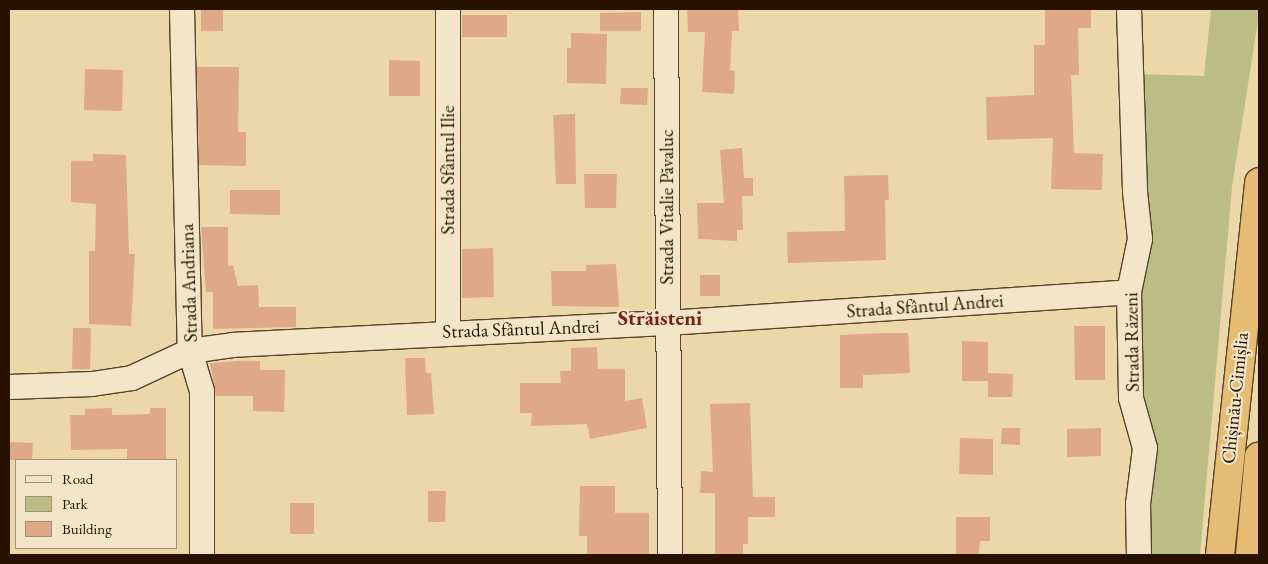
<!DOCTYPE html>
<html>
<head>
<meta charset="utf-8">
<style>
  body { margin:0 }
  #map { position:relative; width:1268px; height:564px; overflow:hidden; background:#ecd7a9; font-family:"EB Garamond",serif }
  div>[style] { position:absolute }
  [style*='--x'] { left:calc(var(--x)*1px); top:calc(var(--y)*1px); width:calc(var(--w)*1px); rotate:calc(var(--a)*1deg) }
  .green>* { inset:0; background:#bcbd85 }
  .building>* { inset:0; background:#dfa889 }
  .roads { filter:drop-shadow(1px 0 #5a422a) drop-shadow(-1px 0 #5a422a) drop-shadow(0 1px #5a422a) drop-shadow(0 -1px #5a422a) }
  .minor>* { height:24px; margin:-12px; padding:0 12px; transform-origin:12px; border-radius:12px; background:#f3e5c7 }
  .trunk>* { height:28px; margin:-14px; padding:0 14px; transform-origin:14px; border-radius:14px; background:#e6bc74 }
  span { translate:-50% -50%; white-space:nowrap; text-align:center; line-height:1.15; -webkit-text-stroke:4.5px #f3e5c7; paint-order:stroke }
  .street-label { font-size:19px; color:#291100 }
  .quarter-label { font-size:21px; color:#7a1f14; font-weight:700 }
  .frame { position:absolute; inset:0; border:10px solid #291100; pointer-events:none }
  .legend { position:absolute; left:15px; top:459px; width:162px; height:90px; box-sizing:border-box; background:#f3e5c7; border:1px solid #a29077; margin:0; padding:6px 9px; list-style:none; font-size:15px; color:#291100 }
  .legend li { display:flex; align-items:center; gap:10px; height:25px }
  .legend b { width:25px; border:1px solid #a29077 }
</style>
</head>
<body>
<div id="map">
  <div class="green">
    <div style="clip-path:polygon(1211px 9px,1259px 9px,1259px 14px,1232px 187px,1200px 555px,1147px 555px,1138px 396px,1137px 295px,1150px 254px,1138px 74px,1204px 76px)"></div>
  </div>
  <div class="building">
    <div style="clip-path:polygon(201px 9px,223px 9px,223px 31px,201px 31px)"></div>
    <div style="clip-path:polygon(687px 9px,738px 9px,739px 31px,732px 31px,730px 70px,735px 71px,734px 94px,702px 92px,705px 32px,688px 32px)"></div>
    <div style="clip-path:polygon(1045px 9px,1091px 9px,1091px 28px,1078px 28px,1079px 75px,1071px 75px,1074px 153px,1103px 154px,1102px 190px,1051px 189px,1053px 138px,987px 140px,986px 97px,1034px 95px,1034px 45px,1045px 45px)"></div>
    <div style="clip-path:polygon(641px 12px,641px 31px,600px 31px,600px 13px)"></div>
    <div style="clip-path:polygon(462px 15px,507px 15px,507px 37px,462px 37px)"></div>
    <div style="clip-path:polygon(571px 33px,607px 34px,606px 84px,567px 83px,567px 48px,571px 48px)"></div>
    <div style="clip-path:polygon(389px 60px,420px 61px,420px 96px,389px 96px)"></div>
    <div style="clip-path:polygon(197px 67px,239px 67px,238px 132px,246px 132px,246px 166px,199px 165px)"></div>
    <div style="clip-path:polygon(85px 69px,123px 70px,122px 111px,84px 110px)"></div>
    <div style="clip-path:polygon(621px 88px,648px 88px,647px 105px,620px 104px)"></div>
    <div style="clip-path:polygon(575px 114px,576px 184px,556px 184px,553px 115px)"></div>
    <div style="clip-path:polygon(742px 148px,744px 178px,753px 178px,753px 196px,742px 196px,743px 230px,737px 230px,737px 241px,698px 239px,697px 203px,724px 203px,720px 150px)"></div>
    <div style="clip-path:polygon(93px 154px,126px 155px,129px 254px,135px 254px,131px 326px,89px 324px,89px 251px,95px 251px,96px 204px,71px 202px,71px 161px,93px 161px)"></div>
    <div style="clip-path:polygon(584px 174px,617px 174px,616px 208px,585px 208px)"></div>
    <div style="clip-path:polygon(888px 175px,889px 200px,885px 200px,886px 260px,788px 263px,787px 232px,845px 231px,844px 176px)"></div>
    <div style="clip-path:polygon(230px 190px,280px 190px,280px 215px,230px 214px)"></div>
    <div style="clip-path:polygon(201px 227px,228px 227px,228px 266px,233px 265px,238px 286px,258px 285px,259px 307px,296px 307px,296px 327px,213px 329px,213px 292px,206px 292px)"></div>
    <div style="clip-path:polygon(493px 248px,494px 297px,462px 298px,462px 249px)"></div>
    <div style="clip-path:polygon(616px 264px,619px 307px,552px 306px,551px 271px,586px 271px,586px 265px)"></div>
    <div style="clip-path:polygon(700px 275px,720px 275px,720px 296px,700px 296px)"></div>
    <div style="clip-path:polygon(1074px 326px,1105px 326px,1105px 380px,1075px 380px)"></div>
    <div style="clip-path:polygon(73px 328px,91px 328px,90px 369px,72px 369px)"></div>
    <div style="clip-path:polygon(883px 333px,908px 333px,910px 373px,863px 375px,863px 388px,840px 388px,840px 335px)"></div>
    <div style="clip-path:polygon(962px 341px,988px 342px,988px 373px,1013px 374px,1012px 397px,988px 397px,988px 381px,962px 381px)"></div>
    <div style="clip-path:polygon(597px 347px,598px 369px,625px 369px,625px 401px,642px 398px,647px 428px,590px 439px,587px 424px,531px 426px,532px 413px,520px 413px,520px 383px,561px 383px,560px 371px,571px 371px,571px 348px)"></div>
    <div style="clip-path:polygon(405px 358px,425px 358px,426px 373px,431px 373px,434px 414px,407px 415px)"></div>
    <div style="clip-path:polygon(240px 361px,260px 361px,260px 370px,285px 370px,284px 412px,253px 411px,253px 396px,216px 396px,210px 363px)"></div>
    <div style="clip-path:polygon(750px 403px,753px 497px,775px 497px,775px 517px,748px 517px,748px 544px,743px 544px,743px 555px,715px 555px,715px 493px,700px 493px,701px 471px,713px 472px,710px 404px)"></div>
    <div style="clip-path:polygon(112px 408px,112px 415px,150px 414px,150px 408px,166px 408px,166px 460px,127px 460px,127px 449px,71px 450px,70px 415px,85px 415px,85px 409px)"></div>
    <div style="clip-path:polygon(1002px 428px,1020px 428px,1020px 445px,1001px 444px)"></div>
    <div style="clip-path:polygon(1101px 428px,1101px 456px,1067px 457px,1067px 429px)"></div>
    <div style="clip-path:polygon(960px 438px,993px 439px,993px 475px,959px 474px)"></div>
    <div style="clip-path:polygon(9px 442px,33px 443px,32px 460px,9px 460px)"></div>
    <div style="clip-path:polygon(580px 486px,615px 486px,615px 513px,649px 513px,649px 555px,587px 555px,587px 536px,579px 536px)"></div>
    <div style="clip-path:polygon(428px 491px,446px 491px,445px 522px,428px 522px)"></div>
    <div style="clip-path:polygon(290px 503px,314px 503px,314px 534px,290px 534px)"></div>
    <div style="clip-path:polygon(956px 517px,990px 517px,990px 541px,980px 541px,979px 555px,956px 555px)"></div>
  </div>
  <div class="roads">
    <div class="minor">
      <div style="--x:182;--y:9;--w:342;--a:88.7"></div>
      <div style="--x:190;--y:351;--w:42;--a:73.3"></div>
      <div style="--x:202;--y:391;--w:164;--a:90"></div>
      <div style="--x:448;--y:9;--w:323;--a:90"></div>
      <div style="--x:666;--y:9;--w:546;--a:89.58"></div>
      <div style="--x:1129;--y:9;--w:183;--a:88.1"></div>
      <div style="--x:1135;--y:192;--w:47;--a:83.9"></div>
      <div style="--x:1140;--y:239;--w:54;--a:101.7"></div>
      <div style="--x:1129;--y:292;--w:106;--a:88.9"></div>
      <div style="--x:1131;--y:398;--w:52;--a:74.4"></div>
      <div style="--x:1145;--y:448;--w:56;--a:97.1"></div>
      <div style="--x:1138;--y:504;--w:51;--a:88.9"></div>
      <div style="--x:9;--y:387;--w:83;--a:-2.1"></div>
      <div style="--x:92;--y:384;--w:40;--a:-8.5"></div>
      <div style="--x:132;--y:378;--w:64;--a:-25"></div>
      <div style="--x:190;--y:351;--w:43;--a:-7.9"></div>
      <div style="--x:233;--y:345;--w:436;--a:-2.9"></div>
      <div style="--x:668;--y:323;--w:462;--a:-3.8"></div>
    </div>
    <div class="trunk">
      <div style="--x:1220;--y:555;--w:375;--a:-84"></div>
      <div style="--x:1250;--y:555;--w:99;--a:-84.8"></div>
    </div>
  </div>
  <div class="street-label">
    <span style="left:448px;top:170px;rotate:-90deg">Strada Sfântul Ilie</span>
    <span style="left:667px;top:207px;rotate:-90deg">Strada Vitalie Păvaluc</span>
    <span style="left:189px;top:283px;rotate:-92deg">Strada Andriana</span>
    <span style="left:925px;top:306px;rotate:-4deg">Strada Sfântul Andrei</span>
    <span style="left:521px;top:329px;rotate:-2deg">Strada Sfântul Andrei</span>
    <span style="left:1132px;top:342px;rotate:-91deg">Strada Răzeni</span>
    <span style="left:1235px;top:398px;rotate:-84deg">Chișinău-Cimișlia</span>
  </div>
  <div class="quarter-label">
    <span style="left:660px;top:318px">Străisteni</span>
  </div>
  <div class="frame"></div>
  <ul class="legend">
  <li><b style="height:6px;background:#f3e5c7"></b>Road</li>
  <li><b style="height:14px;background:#bcbd85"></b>Park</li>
  <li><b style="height:14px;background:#dfa889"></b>Building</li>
  </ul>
</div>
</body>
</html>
